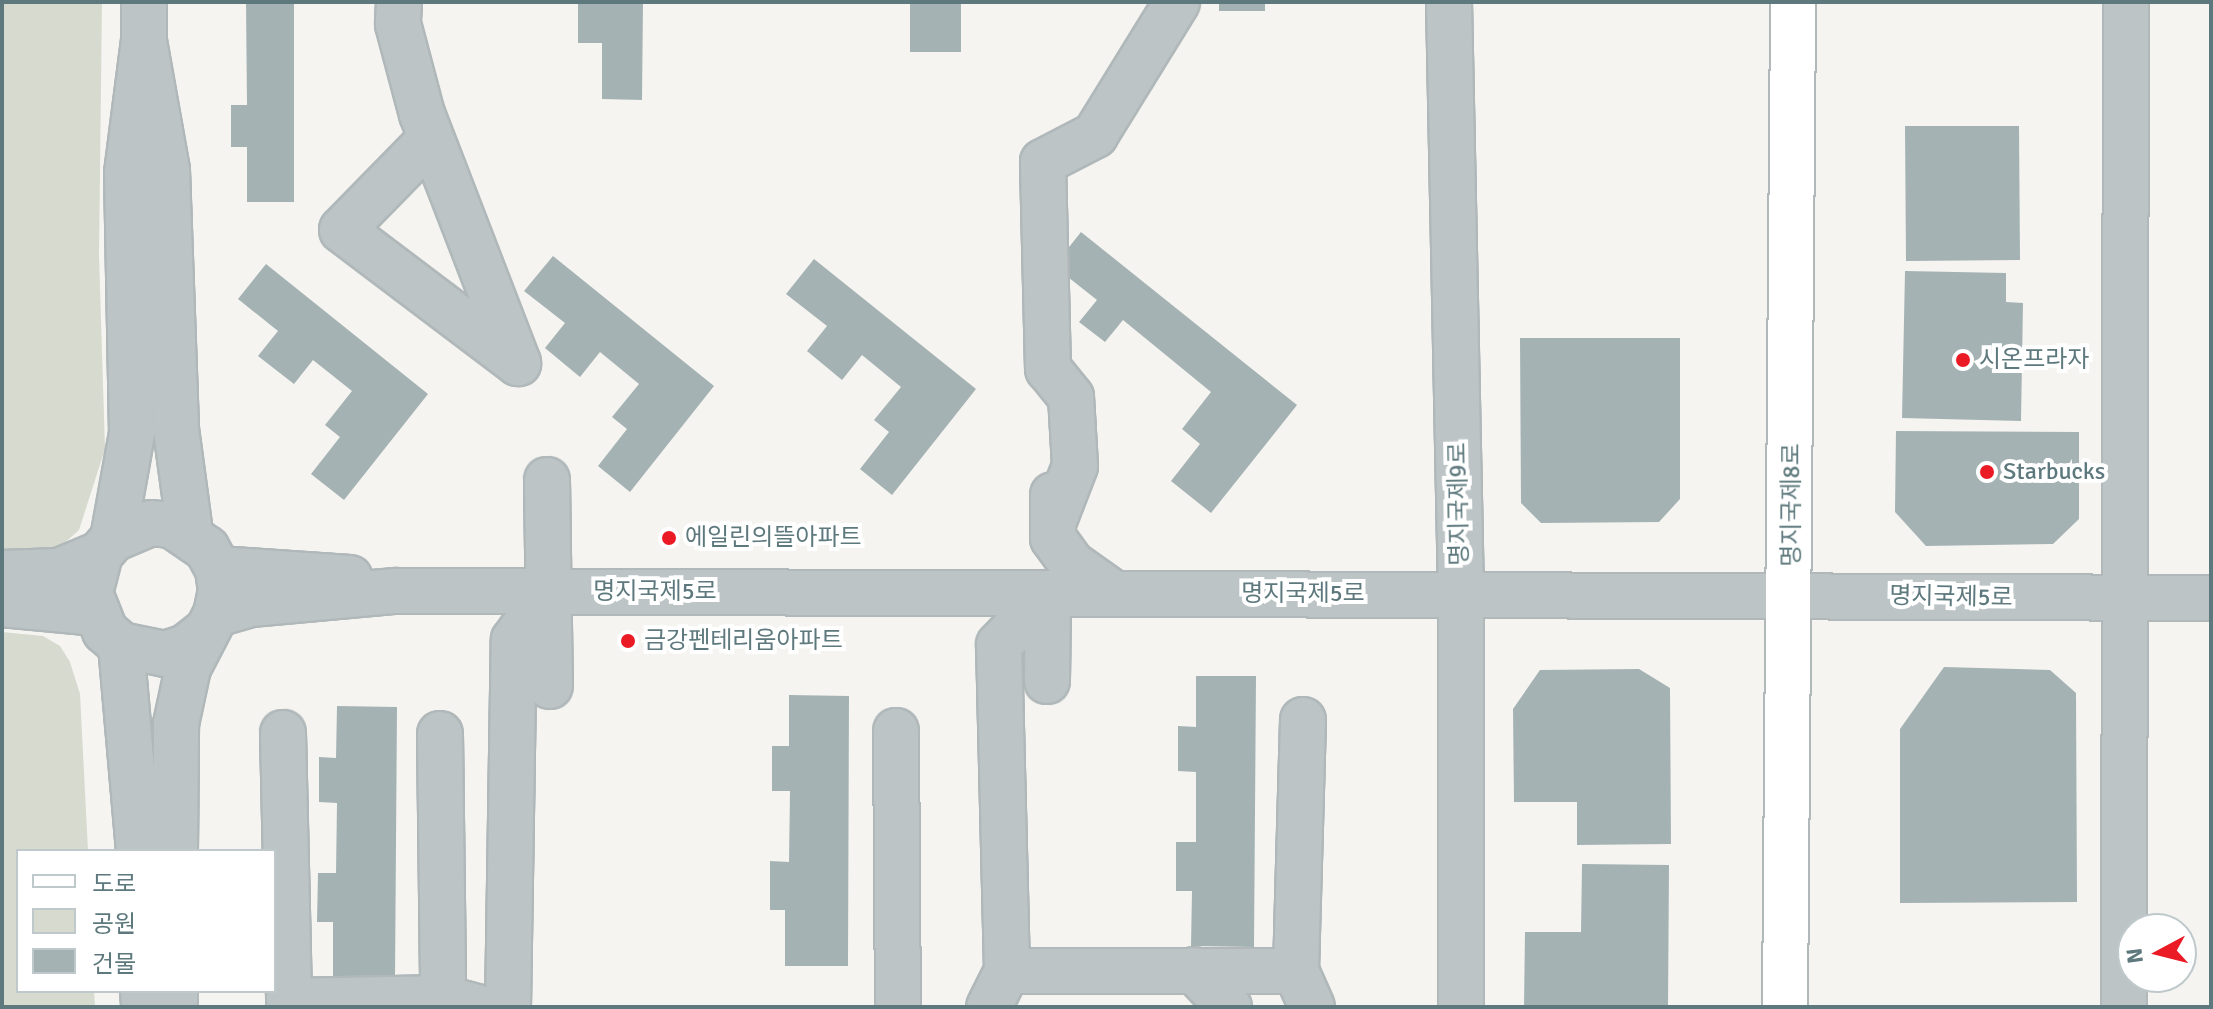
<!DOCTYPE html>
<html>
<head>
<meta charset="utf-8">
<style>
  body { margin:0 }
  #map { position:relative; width:2213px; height:1009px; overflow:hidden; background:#f5f4f0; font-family:Signika,"Noto Sans KR",sans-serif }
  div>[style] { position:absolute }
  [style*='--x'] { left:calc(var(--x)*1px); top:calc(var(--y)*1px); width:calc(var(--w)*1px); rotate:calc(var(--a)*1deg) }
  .green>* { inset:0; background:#d6dacf }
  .building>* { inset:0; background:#a4b2b3 }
  .roads { filter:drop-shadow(2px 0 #b0b8ba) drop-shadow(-2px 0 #b0b8ba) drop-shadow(0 2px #b0b8ba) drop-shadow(0 -2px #b0b8ba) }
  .minor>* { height:44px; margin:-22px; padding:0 22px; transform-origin:22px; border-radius:22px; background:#bdc4c6 }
  .major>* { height:44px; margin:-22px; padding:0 22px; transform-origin:22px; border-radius:22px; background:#fff }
  .dots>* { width:22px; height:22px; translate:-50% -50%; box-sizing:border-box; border:4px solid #fff; border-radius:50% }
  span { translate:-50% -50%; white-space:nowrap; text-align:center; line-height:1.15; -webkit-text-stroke:8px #fff; paint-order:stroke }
  .poi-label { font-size:24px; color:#5e797d }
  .left { translate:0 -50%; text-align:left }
  .street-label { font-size:24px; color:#5e797d }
  .frame { position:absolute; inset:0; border:4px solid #5e797d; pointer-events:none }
  .legend { position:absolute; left:16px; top:849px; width:260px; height:144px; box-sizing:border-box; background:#fff; border:2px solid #bfc9cb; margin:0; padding:10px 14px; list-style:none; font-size:24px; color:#5e797d }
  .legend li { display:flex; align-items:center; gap:16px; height:40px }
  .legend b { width:40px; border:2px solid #bfc9cb }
  .north { position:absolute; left:2117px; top:913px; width:80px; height:80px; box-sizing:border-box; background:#fff; border:2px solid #bfc9cb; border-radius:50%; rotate:263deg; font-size:22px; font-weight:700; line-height:32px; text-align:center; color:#5e797d }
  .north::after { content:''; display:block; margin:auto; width:28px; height:36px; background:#ea1b25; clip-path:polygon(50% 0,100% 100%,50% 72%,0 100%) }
</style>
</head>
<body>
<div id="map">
  <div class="green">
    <div style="clip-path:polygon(2px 2px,102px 2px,99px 255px,105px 449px,79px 530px,60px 547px,40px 553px,2px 553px)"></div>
    <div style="clip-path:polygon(2px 632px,43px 636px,60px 646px,70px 662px,80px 694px,88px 851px,18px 851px,18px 991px,94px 991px,95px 1007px,2px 1007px)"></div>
  </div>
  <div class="building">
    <div style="clip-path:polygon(246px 2px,294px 2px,294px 202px,247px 202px,247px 147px,231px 147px,231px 105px,247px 105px)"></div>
    <div style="clip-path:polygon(578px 2px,643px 2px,642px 100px,602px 99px,602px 43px,578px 43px)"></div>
    <div style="clip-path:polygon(910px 2px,961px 2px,961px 52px,910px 52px)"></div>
    <div style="clip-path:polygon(1219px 2px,1265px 2px,1265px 11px,1219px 11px)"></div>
    <div style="clip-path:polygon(1905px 126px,2019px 126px,2020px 260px,1906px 261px)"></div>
    <div style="clip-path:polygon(1081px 232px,1297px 405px,1211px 513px,1171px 481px,1200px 444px,1182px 429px,1211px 392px,1123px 320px,1105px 342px,1079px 322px,1097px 300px,1054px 266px)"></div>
    <div style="clip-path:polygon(553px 256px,714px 386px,630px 492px,598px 466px,627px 429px,612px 417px,639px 384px,600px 352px,580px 377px,545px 348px,565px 323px,524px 291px)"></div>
    <div style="clip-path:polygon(814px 259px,976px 389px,892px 495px,860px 469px,889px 432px,874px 420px,901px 387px,862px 355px,842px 380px,807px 351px,827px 326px,786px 294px)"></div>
    <div style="clip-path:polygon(266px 264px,428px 394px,344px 500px,311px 474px,340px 437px,325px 425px,352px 391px,313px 360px,294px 384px,258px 356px,278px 331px,238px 299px)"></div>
    <div style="clip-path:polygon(1905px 271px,2006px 273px,2006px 302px,2023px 303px,2021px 421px,1902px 418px)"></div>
    <div style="clip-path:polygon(1520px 338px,1680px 338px,1680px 499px,1659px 522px,1541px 523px,1521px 503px)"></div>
    <div style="clip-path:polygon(1896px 431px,2079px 432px,2079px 519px,2053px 544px,1926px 546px,1895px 512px)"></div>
    <div style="clip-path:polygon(1944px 667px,2050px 670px,2076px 693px,2077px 902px,1900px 903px,1900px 729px)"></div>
    <div style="clip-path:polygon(1639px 669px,1670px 688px,1671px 844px,1577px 845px,1577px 802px,1514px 802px,1513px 709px,1540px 670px)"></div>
    <div style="clip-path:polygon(1196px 676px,1256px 676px,1254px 947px,1191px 946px,1192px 891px,1176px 891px,1176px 842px,1196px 842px,1196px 772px,1178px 771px,1178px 726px,1196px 727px)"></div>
    <div style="clip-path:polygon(789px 695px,849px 696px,848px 966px,785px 966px,785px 910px,770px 910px,770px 861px,789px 862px,790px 791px,772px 791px,772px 746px,789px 746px)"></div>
    <div style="clip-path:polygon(337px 706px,397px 707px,395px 978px,333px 977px,333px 922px,317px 922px,318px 873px,336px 873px,337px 803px,319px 802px,319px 757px,336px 758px)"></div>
    <div style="clip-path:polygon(1582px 864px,1669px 865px,1668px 1007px,1524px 1007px,1525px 932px,1581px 932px)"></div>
  </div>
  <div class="roads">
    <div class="minor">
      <div style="--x:144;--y:2;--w:39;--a:90"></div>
      <div style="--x:399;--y:2;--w:22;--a:93"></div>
      <div style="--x:398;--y:24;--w:93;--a:75.1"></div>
      <div style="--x:422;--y:114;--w:267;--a:68.9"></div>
      <div style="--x:1449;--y:2;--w:592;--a:88.84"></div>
      <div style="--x:1461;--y:594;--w:413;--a:90"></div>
      <div style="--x:431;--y:139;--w:127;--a:134.4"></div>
      <div style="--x:342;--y:230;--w:221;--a:37.1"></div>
      <div style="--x:547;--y:480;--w:206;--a:89.2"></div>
      <div style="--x:1053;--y:495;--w:43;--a:90"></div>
      <div style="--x:1053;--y:538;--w:32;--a:54"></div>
      <div style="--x:1072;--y:564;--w:50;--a:35.3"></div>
      <div style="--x:1053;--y:523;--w:61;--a:-68.9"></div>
      <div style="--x:1075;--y:466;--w:69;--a:-93.3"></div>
      <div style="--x:1071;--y:397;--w:36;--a:-129"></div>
      <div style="--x:1048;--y:369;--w:207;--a:-91.4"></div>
      <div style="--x:1043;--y:162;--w:59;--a:-27.4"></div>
      <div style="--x:1095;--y:135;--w:156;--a:-58.3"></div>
      <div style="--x:113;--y:539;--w:108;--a:-79.8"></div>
      <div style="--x:132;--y:433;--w:260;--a:-91.1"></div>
      <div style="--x:127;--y:173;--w:133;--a:-82.7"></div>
      <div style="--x:144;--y:41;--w:131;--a:79.9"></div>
      <div style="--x:167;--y:170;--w:259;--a:88"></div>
      <div style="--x:176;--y:429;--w:105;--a:82.3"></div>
      <div style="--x:218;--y:569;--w:132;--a:3.9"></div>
      <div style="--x:2;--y:573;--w:57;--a:-2"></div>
      <div style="--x:59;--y:571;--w:44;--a:-22.5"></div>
      <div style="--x:2;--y:604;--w:93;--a:5.5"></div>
      <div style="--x:216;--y:614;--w:36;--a:-16"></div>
      <div style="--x:251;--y:604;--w:145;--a:-5.2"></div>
      <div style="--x:395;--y:591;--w:1816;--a:0.22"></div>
      <div style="--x:121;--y:645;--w:207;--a:85"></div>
      <div style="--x:1047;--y:681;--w:88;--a:-89.3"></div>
      <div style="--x:1303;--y:720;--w:251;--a:91.6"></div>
      <div style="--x:1296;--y:971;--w:39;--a:66"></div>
      <div style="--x:896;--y:731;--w:276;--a:89.6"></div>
      <div style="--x:283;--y:733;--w:274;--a:88.7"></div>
      <div style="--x:440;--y:734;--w:264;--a:89.3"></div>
      <div style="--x:443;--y:998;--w:35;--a:15"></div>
      <div style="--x:175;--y:851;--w:127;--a:-89.5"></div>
      <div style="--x:176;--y:724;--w:57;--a:-77.9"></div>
      <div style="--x:188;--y:668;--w:61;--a:-62.6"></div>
      <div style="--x:216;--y:614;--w:24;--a:-78"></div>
      <div style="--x:221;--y:591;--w:22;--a:-98"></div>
      <div style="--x:218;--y:569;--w:23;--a:-119"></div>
      <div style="--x:207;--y:549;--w:42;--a:-145.6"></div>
      <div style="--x:172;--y:525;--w:21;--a:-175"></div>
      <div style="--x:151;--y:523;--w:41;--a:157.2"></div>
      <div style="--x:113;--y:539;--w:20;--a:131"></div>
      <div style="--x:100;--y:554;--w:40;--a:104.4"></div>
      <div style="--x:90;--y:593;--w:41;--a:68.5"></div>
      <div style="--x:105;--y:631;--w:21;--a:41"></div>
      <div style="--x:121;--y:645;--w:45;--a:11.6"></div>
      <div style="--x:165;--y:654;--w:22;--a:-18"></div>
      <div style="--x:186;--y:647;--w:23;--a:-38"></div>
      <div style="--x:1194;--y:970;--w:51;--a:46.6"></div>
      <div style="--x:1007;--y:971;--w:289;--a:0"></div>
      <div style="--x:143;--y:991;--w:16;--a:86"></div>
      <div style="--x:289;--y:1001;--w:154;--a:-1.1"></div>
      <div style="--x:175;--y:1007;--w:16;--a:-90"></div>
      <div style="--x:508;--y:1007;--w:367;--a:-89.1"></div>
      <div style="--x:514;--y:640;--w:60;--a:-54.5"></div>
      <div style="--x:989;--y:1007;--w:40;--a:-63.4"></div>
      <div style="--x:1007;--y:971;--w:326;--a:-91.4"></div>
      <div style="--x:999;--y:645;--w:71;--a:-46.7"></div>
      <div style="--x:2124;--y:1007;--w:1005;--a:-89.89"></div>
    </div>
    <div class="major">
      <div style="--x:1785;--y:1007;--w:1005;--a:-89.54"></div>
    </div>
  </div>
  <div class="dots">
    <div style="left:1963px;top:360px;background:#ea1b25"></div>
    <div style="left:1987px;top:472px;background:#ea1b25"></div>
    <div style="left:669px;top:538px;background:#ea1b25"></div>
    <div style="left:628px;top:641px;background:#ea1b25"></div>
  </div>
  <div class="poi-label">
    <span class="left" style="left:1979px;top:360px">시온프라자</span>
    <span class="left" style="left:2003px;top:472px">Starbucks</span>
    <span class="left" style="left:685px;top:538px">에일린의뜰아파트</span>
    <span class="left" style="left:644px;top:641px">금강펜테리움아파트</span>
  </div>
  <div class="street-label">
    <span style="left:1459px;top:504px;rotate:-91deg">명지국제9로</span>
    <span style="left:1792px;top:505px;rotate:-90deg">명지국제8로</span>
    <span style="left:655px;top:592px">명지국제5로</span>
    <span style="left:1303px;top:594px">명지국제5로</span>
    <span style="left:1951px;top:597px;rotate:1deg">명지국제5로</span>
  </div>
  <div class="frame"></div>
  <ul class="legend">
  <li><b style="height:10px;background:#fff"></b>도로</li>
  <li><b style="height:22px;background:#d6dacf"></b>공원</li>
  <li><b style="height:22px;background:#a4b2b3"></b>건물</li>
  </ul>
  <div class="north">N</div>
</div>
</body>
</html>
